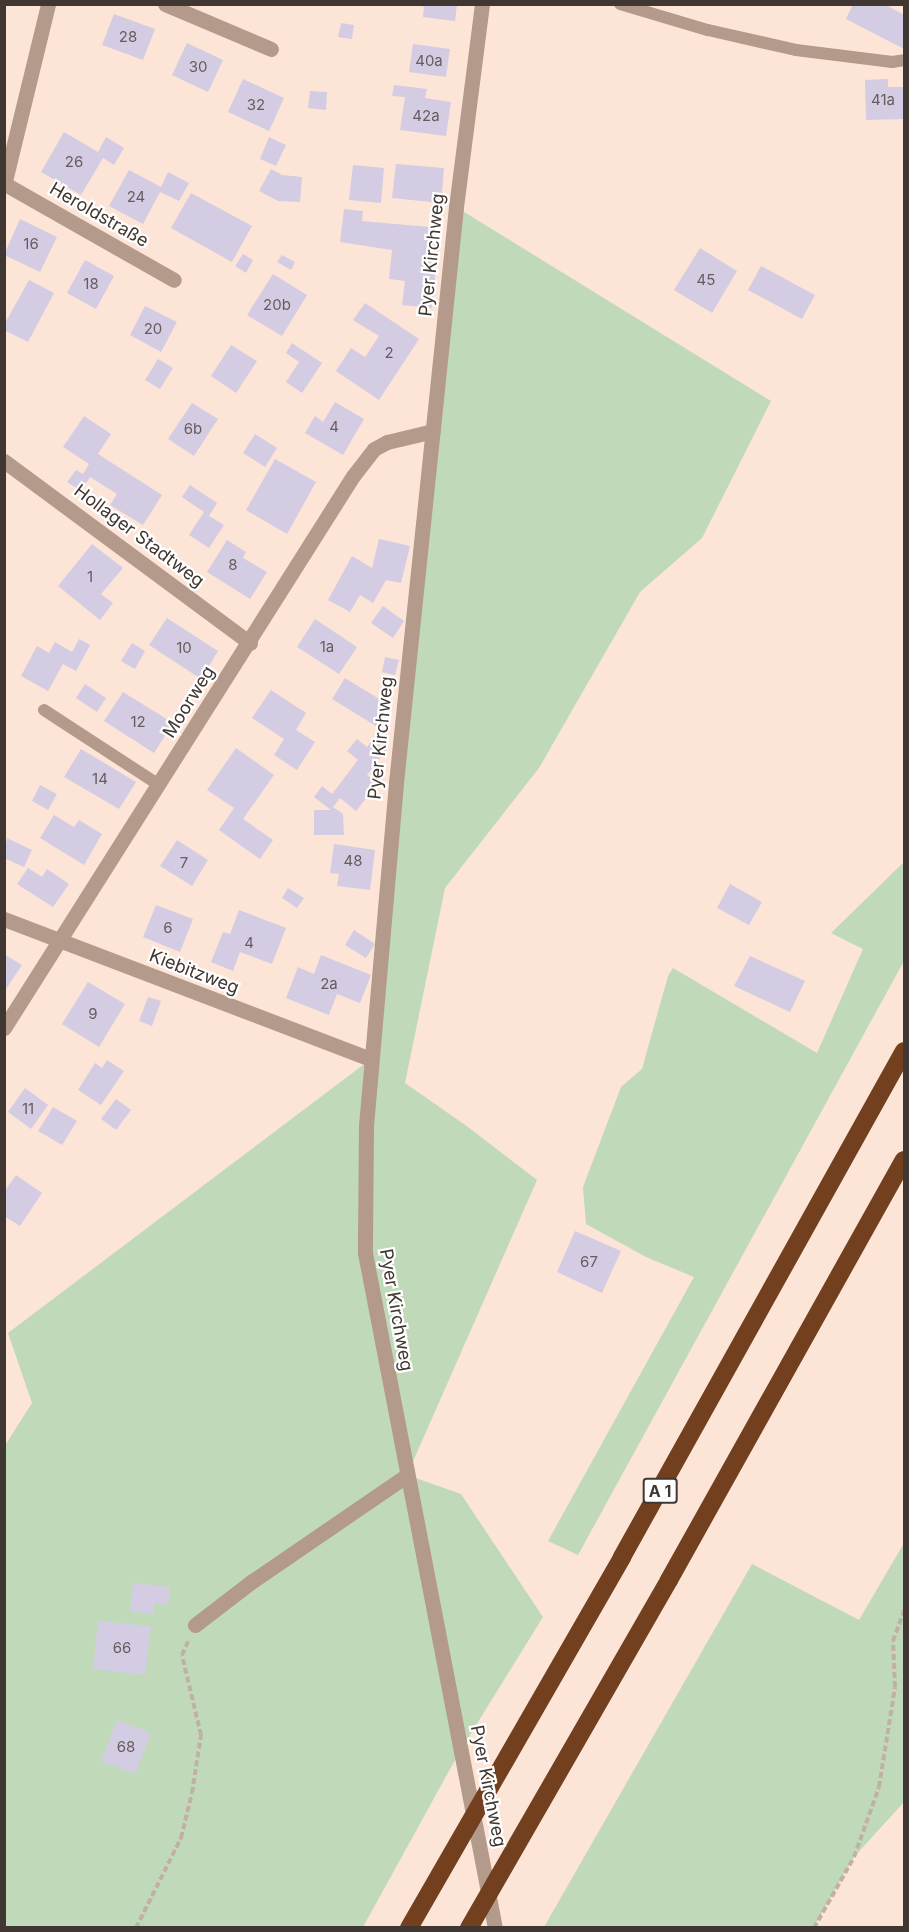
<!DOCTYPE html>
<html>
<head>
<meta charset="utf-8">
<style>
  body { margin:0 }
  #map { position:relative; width:909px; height:1932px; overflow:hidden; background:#fce4d7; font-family:Inter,sans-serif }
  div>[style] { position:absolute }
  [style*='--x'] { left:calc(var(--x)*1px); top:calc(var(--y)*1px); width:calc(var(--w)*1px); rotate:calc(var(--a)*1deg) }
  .green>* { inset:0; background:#bfd9b9 }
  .building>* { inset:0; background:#d4cce3 }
  .path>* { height:4px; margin-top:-2px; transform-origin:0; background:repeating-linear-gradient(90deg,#c3b0a5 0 6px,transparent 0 9px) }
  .service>* { height:12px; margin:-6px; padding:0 6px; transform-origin:6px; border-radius:6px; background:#b49a8b }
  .minor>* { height:15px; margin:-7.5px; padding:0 7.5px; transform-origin:7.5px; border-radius:7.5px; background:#b49a8b }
  .motorway>* { height:18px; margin:-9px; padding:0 9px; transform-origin:9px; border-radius:9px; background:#72401e }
  span { translate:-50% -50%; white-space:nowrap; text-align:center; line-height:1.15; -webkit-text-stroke:4.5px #fff; paint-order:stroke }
  .number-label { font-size:15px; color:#665c5e }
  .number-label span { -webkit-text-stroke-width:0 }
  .shield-label span { padding:2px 4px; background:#fff; border:2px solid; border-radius:4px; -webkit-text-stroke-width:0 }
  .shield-label { font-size:16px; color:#413732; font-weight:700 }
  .street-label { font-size:18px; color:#413732 }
  .frame { position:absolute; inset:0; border:6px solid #413732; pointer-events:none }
</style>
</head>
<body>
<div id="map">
  <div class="green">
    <div style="clip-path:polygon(456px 207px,771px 401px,702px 538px,640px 592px,539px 768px,445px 888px,405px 1083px,468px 1127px,537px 1180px,407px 1475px,461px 1494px,543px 1617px,460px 1751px,363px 1927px,5px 1927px,4px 1447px,32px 1403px,8px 1333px,371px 1059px)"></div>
    <div style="clip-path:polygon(904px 862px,904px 961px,578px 1555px,548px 1541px,694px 1277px,646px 1257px,586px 1224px,583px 1187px,621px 1087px,642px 1069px,668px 976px,673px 968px,817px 1053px,863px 949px,831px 933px)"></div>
    <div style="clip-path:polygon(904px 1543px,904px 1802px,854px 1857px,814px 1927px,544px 1927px,752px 1564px,859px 1620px)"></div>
  </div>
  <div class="building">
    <div style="clip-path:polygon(419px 4px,457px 4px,455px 21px,423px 17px,424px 7px)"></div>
    <div style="clip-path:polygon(853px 4px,884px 4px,904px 15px,904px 49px,846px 19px)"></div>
    <div style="clip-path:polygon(114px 14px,155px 29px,143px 60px,102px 45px)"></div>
    <div style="clip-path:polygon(341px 23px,354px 25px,352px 39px,338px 37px)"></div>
    <div style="clip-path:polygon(187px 43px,223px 60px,208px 92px,172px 75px)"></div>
    <div style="clip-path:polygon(413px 44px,450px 49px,446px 77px,409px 72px)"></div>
    <div style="clip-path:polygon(243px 79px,284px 98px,269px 131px,228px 112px)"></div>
    <div style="clip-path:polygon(888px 79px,888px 87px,904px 87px,904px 119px,866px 120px,865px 80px)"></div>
    <div style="clip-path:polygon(394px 85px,427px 89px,425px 98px,451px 102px,446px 136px,400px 130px,405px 97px,392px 96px)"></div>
    <div style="clip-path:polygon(310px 91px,327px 92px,326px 110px,308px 108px)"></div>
    <div style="clip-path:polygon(64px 132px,98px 152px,106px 137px,124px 148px,114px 165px,103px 158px,81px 195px,41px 172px)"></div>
    <div style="clip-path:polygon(269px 137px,286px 145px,276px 166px,260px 159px)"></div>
    <div style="clip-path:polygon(396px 164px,444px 168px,441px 203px,392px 198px)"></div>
    <div style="clip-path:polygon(353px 165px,384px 168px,381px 203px,349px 200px)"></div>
    <div style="clip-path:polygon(271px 169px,282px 175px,302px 177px,300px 202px,278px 201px,259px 191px)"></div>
    <div style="clip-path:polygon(129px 170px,161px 187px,168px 172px,189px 183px,179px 201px,160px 192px,143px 224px,109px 206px)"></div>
    <div style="clip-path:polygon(191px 193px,252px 226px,232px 262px,171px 228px)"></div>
    <div style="clip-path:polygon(344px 209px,363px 211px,362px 221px,440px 228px,432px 308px,402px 305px,405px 281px,389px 279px,392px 250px,340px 242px)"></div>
    <div style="clip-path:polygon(20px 219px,57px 237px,40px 272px,4px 255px)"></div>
    <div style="clip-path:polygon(700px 248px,737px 271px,712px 313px,674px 290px)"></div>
    <div style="clip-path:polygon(243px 254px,253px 260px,246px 273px,235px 266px)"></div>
    <div style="clip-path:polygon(282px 255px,295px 262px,291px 270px,277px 262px)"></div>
    <div style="clip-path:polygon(85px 260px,114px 276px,96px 309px,67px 293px)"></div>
    <div style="clip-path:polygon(761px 266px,815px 295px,802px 319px,748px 290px)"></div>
    <div style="clip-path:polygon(273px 274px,307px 295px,282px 336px,247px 315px)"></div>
    <div style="clip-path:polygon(29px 280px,54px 293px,28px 342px,4px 330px,4px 325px)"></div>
    <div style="clip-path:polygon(365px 303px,419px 339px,379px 400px,336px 371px,351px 348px,365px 357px,379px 336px,353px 320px)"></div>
    <div style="clip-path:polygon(145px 306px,177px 322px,161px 352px,130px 335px)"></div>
    <div style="clip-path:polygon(292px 343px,322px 363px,302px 393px,286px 382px,299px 362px,286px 353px)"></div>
    <div style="clip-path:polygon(231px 345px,257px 361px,236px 393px,211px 376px)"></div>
    <div style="clip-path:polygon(158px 359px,173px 368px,160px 389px,145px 380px)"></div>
    <div style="clip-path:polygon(335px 402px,364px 419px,343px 455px,305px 433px,315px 416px,323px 422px)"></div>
    <div style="clip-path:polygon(192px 403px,218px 419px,194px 456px,168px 439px)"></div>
    <div style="clip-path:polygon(84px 416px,111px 434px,98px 454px,162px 495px,143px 525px,110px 505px,117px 494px,90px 477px,81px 491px,67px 482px,76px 470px,83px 474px,89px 464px,63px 447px)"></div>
    <div style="clip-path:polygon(255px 434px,277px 448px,265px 467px,243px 453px)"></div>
    <div style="clip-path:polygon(275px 459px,316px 482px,287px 534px,246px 510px)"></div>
    <div style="clip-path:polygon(190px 485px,217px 503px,209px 516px,224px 525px,209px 548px,189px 535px,204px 512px,182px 497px)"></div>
    <div style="clip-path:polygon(379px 539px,410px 546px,401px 583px,386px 580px,373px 603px,360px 595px,350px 612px,328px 600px,352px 556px,372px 568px)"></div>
    <div style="clip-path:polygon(227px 540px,246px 552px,243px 558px,267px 572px,250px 599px,207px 572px)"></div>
    <div style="clip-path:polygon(92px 544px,123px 568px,101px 594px,113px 603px,100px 620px,58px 586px)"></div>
    <div style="clip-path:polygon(383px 606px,404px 621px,393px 638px,371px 623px)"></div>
    <div style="clip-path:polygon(167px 618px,218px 651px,201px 679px,149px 645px)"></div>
    <div style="clip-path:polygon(315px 619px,357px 647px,339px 674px,297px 647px)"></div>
    <div style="clip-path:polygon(79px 639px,90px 645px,76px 671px,63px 664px,48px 691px,21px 676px,37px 646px,49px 653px,55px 642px,72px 652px)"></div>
    <div style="clip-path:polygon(132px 643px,145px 651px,135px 669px,121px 661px)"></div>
    <div style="clip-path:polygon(385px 657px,399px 660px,395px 675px,382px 672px)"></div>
    <div style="clip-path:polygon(345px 678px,389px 705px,376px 726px,332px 699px)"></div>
    <div style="clip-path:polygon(85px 684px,106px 698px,97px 712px,76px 698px)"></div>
    <div style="clip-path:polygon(271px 690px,306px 713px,296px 730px,315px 742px,297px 770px,274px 755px,284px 739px,252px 718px)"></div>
    <div style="clip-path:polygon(123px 692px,173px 723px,154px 753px,104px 721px)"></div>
    <div style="clip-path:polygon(375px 736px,389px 747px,367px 775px,378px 783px,356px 811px,340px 798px,333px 807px,343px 814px,344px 835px,314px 835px,314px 810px,331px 810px,314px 797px,322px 786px,332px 794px,358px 760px,347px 751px,357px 739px,367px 747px)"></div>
    <div style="clip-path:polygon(236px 748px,274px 775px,243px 819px,273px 840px,260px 859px,219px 830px,234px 808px,207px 790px)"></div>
    <div style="clip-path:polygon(81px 749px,136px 782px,119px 809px,64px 777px)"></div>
    <div style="clip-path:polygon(40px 785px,57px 794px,48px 810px,32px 801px)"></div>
    <div style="clip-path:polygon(54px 815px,74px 827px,79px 820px,102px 834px,84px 865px,40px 838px)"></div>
    <div style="clip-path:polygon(7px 838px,32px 850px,24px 867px,4px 858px)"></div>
    <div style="clip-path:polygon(177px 840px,208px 860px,192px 886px,160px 866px)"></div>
    <div style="clip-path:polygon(334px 844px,375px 850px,370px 890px,337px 886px,339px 874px,330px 873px)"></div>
    <div style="clip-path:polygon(28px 868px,42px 877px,47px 869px,69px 884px,53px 907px,17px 884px)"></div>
    <div style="clip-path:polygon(730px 884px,762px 902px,749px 925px,717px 908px)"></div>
    <div style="clip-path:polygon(288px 888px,304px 898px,297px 908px,282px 898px)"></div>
    <div style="clip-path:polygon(156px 905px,193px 919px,180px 952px,143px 937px)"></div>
    <div style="clip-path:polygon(239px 910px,286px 928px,272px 964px,240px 952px,233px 971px,211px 962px,223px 932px,230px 934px)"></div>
    <div style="clip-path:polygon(354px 930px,375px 944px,366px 958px,345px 945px)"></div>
    <div style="clip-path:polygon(4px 954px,22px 965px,4px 992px)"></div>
    <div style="clip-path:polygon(321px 955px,371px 975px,360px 1003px,337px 994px,329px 1015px,286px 998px,298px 967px,314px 974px)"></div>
    <div style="clip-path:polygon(750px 956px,805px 981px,790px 1012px,734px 986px)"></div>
    <div style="clip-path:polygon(88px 982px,125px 1004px,99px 1047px,62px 1024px)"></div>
    <div style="clip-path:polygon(148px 997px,161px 1001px,152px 1026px,139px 1021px)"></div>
    <div style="clip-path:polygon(107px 1060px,124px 1071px,101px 1105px,78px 1090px,95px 1063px,102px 1068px)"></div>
    <div style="clip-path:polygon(25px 1088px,48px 1105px,31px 1129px,8px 1112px)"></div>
    <div style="clip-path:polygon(116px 1099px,131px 1110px,116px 1130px,101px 1119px)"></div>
    <div style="clip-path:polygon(53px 1107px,77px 1121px,62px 1145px,38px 1131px)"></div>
    <div style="clip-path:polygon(16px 1175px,42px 1193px,20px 1226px,4px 1216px,4px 1192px)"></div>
    <div style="clip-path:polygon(575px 1231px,621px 1251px,602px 1293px,557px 1272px)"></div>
    <div style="clip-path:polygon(133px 1583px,170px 1587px,168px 1605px,154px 1603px,153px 1614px,130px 1611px)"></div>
    <div style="clip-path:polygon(98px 1621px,151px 1626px,145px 1675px,93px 1669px)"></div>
    <div style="clip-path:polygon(117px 1720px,151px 1733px,135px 1774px,101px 1761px)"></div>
  </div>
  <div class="path">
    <div style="--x:136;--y:1928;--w:101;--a:-63.4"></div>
    <div style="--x:181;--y:1838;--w:46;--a:-76.3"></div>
    <div style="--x:192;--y:1793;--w:59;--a:-81.2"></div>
    <div style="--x:201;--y:1735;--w:82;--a:-103.4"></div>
    <div style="--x:182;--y:1655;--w:17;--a:-66"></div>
    <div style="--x:814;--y:1928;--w:81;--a:-60.6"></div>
    <div style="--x:854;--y:1857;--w:74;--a:-70.3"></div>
    <div style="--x:879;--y:1787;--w:101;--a:-80.9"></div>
    <div style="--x:895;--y:1687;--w:46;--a:-92.5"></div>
    <div style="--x:893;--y:1641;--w:33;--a:-70"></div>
  </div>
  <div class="service">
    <div style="--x:620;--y:4;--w:92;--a:16.5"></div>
    <div style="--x:708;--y:30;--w:90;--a:12.8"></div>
    <div style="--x:796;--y:50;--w:97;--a:7.1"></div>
    <div style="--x:892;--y:62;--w:12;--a:-9"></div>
    <div style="--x:44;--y:710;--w:137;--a:33.1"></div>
  </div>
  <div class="minor">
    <div style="--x:165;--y:4;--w:115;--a:23"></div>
    <div style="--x:482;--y:4;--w:205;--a:97.3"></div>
    <div style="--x:456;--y:207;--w:579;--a:95.95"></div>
    <div style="--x:396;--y:783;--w:344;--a:95"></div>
    <div style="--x:366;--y:1126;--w:127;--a:90.5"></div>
    <div style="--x:365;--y:1253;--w:687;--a:79.1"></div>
    <div style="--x:5;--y:184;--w:194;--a:29.6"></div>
    <div style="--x:4;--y:185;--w:186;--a:-76.3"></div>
    <div style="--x:4;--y:461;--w:306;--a:36.5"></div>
    <div style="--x:4;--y:919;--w:393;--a:20.9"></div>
    <div style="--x:4;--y:1028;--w:653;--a:-57.7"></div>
    <div style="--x:353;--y:476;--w:34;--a:-52"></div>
    <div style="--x:374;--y:449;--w:15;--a:-28"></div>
    <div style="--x:387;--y:442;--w:47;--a:-13.4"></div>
    <div style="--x:195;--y:1625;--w:71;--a:-37.5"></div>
    <div style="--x:251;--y:1582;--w:189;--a:-34.4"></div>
  </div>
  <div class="motorway">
    <div style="--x:409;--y:1928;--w:428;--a:-60.1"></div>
    <div style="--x:622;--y:1557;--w:579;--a:-60.87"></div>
    <div style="--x:469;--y:1928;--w:401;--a:-60.1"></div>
    <div style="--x:669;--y:1580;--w:481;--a:-60.8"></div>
  </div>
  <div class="number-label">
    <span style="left:128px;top:37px">28</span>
    <span style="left:429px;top:61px">40a</span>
    <span style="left:198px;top:67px">30</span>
    <span style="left:883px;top:100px">41a</span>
    <span style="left:256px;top:105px">32</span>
    <span style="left:426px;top:116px">42a</span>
    <span style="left:74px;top:162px">26</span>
    <span style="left:136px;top:197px">24</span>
    <span style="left:31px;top:244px">16</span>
    <span style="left:706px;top:280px">45</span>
    <span style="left:91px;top:284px">18</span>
    <span style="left:277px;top:305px">20b</span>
    <span style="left:153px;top:329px">20</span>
    <span style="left:389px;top:353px">2</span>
    <span style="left:334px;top:427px">4</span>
    <span style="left:193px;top:429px">6b</span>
    <span style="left:233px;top:565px">8</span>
    <span style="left:90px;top:577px">1</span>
    <span style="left:327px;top:647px">1a</span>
    <span style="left:184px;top:648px">10</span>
    <span style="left:138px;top:722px">12</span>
    <span style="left:100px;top:779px">14</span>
    <span style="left:353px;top:861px">48</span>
    <span style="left:184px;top:863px">7</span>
    <span style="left:168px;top:928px">6</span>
    <span style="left:249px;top:943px">4</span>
    <span style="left:329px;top:984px">2a</span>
    <span style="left:93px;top:1014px">9</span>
    <span style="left:28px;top:1109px">11</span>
    <span style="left:589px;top:1262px">67</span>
    <span style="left:122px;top:1648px">66</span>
    <span style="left:126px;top:1747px">68</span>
  </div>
  <div class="shield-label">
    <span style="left:660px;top:1491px">A 1</span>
  </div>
  <div class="street-label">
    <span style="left:99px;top:215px;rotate:30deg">Heroldstraße</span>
    <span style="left:432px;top:255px;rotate:-84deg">Pyer Kirchweg</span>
    <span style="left:139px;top:536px;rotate:37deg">Hollager Stadtweg</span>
    <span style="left:189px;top:702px;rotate:-58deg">Moorweg</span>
    <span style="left:381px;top:738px;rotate:-84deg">Pyer Kirchweg</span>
    <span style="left:194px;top:972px;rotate:21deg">Kiebitzweg</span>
    <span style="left:396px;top:1310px;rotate:80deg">Pyer Kirchweg</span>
    <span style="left:488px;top:1786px;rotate:79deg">Pyer Kirchweg</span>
  </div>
  <div class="frame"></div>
</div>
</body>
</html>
